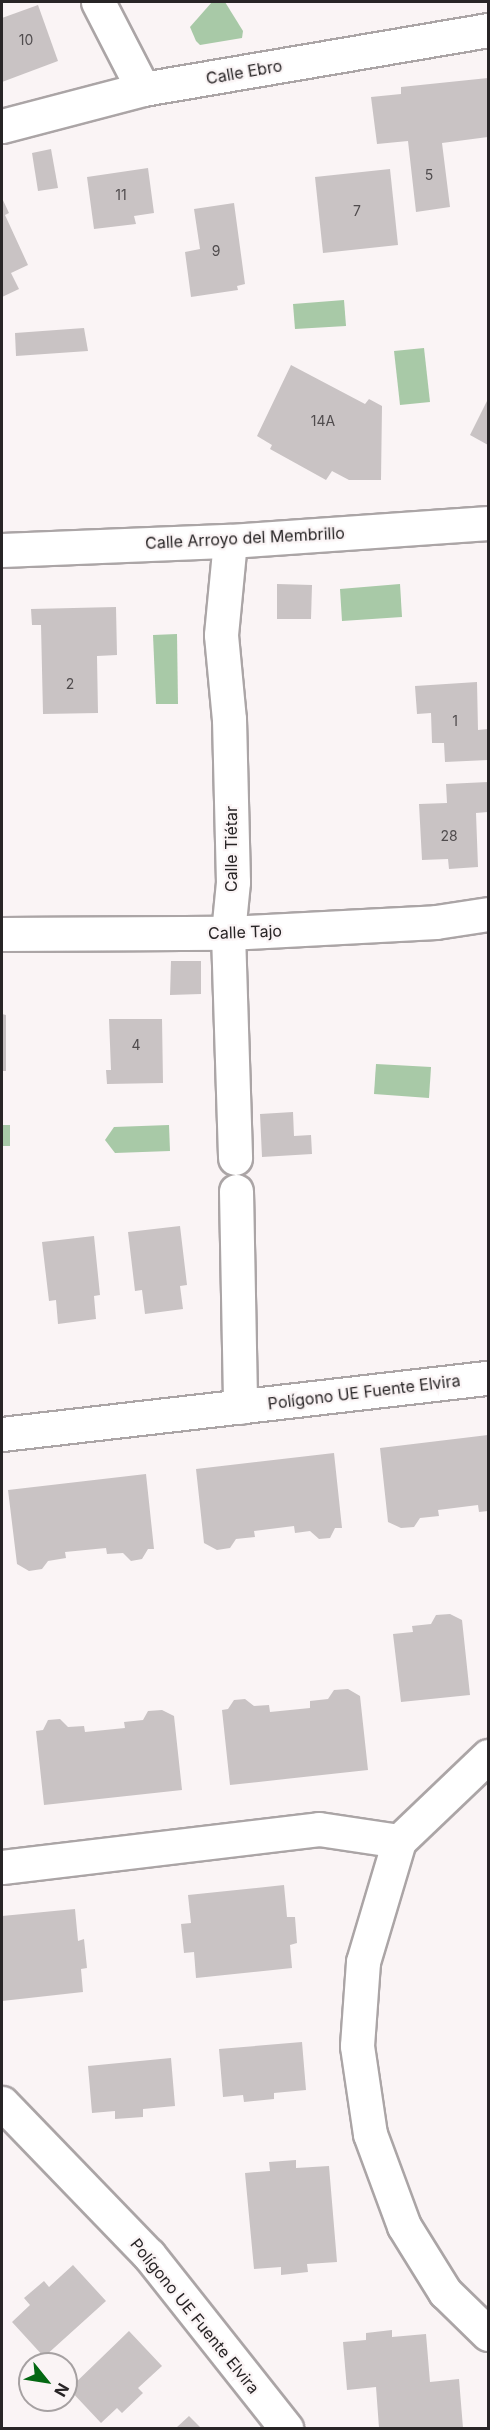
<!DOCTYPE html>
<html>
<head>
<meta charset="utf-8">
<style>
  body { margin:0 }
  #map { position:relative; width:490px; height:2430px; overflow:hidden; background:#faf4f5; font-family:Inter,sans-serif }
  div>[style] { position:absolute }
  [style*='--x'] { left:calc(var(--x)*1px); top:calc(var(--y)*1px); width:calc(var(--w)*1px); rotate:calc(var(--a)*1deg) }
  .water>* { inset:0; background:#a8c9a7 }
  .building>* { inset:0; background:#c9c3c4 }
  .roads { filter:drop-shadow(2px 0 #aba5a6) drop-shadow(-2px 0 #aba5a6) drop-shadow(0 2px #aba5a6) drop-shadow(0 -2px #aba5a6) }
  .minor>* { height:33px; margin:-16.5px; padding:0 16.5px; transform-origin:16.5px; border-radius:16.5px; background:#fff }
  span { translate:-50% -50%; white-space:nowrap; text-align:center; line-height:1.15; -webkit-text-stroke:4.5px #faf4f5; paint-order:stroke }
  .number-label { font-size:14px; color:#504c4e }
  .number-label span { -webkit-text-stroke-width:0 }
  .street-label { font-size:16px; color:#282526 }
  .frame { position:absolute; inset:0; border:3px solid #282526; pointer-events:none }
  .north { position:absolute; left:18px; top:2352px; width:60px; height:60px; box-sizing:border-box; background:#faf4f5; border:2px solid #a6a1a2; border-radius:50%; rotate:120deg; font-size:16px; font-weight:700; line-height:24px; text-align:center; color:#282526 }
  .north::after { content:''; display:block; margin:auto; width:21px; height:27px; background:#046813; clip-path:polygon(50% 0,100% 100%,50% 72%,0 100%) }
</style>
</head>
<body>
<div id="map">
  <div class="water">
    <div style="clip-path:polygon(212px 2px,225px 2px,243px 31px,242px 38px,200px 45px,196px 41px,190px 27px)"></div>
    <div style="clip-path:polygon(344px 300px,346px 326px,295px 329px,293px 304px)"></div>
    <div style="clip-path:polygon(424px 348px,430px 402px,400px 405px,394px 351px)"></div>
    <div style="clip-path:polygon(400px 584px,402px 617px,342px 621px,340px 589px)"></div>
    <div style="clip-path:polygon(177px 634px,178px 704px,156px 704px,153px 635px)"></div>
    <div style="clip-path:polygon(376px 1064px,431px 1067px,429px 1098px,374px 1094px)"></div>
    <div style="clip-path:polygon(2px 1125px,10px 1125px,10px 1146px,2px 1146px)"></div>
    <div style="clip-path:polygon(169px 1125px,170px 1151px,115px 1153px,105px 1140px,114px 1127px)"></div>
  </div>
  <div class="building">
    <div style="clip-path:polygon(38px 5px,58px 61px,2px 82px,2px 18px)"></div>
    <div style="clip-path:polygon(488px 78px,488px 137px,442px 143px,450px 207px,416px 212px,408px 141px,377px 144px,371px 97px,401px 94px,401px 87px)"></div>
    <div style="clip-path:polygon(51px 149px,58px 188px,38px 191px,32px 153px)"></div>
    <div style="clip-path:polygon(148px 168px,154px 213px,134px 216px,136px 224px,94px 229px,87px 177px)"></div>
    <div style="clip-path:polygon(390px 169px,398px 245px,323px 253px,315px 177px)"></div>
    <div style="clip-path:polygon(2px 198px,9px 213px,5px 215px,28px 265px,11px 273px,19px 289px,2px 297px)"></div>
    <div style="clip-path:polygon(234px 203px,245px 284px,237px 286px,238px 290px,191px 297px,185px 252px,200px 249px,194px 209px)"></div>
    <div style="clip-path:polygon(84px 328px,88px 351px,16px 356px,15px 333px)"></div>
    <div style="clip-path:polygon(291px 365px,365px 404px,369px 399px,382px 406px,381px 480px,349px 480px,332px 471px,326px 480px,270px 449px,272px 445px,257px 436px)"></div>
    <div style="clip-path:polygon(488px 399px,488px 445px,470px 435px)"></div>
    <div style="clip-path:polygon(277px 584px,312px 585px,311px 619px,277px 619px)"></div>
    <div style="clip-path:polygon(116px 607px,117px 655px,97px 656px,98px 713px,43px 714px,41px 625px,32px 625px,31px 609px)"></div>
    <div style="clip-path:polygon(477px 682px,478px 730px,488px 729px,488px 760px,445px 762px,444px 743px,432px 743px,431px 713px,417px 714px,415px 686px)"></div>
    <div style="clip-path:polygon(488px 782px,488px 812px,476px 813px,478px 867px,449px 869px,448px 859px,422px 860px,419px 804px,447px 803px,446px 784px)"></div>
    <div style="clip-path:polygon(171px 961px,201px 961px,201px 994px,170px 995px)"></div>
    <div style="clip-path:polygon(2px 1014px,6px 1015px,6px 1071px,2px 1071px)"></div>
    <div style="clip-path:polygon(109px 1019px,162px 1019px,163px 1083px,107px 1084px,106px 1070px,111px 1070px)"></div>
    <div style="clip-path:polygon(293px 1112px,294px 1136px,311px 1135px,312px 1154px,262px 1157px,260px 1114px)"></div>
    <div style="clip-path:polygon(180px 1226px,187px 1285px,180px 1286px,183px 1309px,145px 1314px,142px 1290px,135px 1291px,128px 1232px)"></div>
    <div style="clip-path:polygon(94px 1236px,100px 1295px,94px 1296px,96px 1319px,58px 1324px,56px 1300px,49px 1301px,42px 1242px)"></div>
    <div style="clip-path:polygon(488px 1435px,488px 1511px,479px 1512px,478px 1505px,438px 1510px,439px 1516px,420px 1518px,414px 1527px,401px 1528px,388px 1522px,380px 1448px)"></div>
    <div style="clip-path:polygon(334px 1453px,342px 1528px,335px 1528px,330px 1538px,319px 1539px,310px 1531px,295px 1533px,294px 1526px,254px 1531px,255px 1537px,236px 1539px,230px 1548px,217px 1550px,204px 1543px,196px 1469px)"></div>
    <div style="clip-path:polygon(146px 1474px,154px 1549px,148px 1549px,142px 1559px,131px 1561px,123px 1553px,107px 1554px,106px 1548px,65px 1552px,66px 1558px,48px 1561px,42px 1569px,29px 1571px,17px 1564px,8px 1490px)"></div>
    <div style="clip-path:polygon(450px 1614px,462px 1620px,470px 1695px,401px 1702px,393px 1634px,413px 1632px,412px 1626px,431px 1624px,436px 1615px)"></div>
    <div style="clip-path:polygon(348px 1689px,360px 1696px,368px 1770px,230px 1785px,222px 1710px,228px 1709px,234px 1700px,245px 1699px,254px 1706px,269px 1705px,270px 1712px,310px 1708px,310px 1701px,328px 1699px,334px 1690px)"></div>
    <div style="clip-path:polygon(162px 1710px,174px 1716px,182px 1790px,44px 1805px,36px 1731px,43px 1730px,48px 1720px,60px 1719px,68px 1727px,84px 1726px,85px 1732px,125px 1728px,124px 1722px,143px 1720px,148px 1711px)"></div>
    <div style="clip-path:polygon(284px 1885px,287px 1917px,295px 1917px,297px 1943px,290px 1945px,292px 1968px,196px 1978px,194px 1952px,184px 1953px,181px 1924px,191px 1923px,188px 1895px)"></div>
    <div style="clip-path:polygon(75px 1909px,78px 1941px,84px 1939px,87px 1968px,81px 1969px,83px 1992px,2px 2001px,2px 1916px)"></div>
    <div style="clip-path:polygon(302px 2042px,306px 2090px,274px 2093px,274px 2099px,244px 2102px,243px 2095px,223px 2097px,219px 2049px)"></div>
    <div style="clip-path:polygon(171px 2058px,175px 2106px,143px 2109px,143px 2117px,115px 2119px,115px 2111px,92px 2113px,88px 2066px)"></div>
    <div style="clip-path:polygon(296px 2160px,296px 2168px,329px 2166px,337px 2262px,307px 2264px,308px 2272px,281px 2275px,281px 2267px,254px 2269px,245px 2173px,270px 2171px,269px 2162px)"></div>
    <div style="clip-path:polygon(73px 2265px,106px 2301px,44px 2357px,12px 2322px,30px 2305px,24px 2298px,44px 2281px,49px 2287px)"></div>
    <div style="clip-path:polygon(392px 2330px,392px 2337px,426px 2334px,430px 2382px,459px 2379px,463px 2428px,379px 2428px,376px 2387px,347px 2390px,343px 2342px,366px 2340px,366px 2333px)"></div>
    <div style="clip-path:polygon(129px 2331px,162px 2366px,138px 2388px,143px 2393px,122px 2413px,117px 2408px,101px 2423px,69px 2389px)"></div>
    <div style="clip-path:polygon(189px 2416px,201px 2428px,176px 2428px)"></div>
  </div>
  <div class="roads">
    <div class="minor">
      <div style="--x:98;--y:2;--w:98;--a:62.7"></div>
      <div style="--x:2;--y:126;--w:146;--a:-14.7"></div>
      <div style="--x:143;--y:89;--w:350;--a:-9.7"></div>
      <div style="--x:230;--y:541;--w:94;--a:95.5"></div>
      <div style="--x:221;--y:635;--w:84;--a:84.6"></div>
      <div style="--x:229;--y:719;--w:163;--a:88.6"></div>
      <div style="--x:233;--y:882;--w:51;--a:95.6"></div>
      <div style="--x:228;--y:933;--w:225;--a:88.2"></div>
      <div style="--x:2;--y:550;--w:228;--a:-2.3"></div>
      <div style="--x:230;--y:541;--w:259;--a:-4"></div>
      <div style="--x:2;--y:934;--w:226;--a:-0.3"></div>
      <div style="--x:228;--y:933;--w:208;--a:-3"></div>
      <div style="--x:436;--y:922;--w:53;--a:-8.7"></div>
      <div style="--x:236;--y:1191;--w:216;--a:88.9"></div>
      <div style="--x:2;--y:1434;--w:489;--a:-6.6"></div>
      <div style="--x:488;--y:1756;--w:123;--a:136.3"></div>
      <div style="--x:399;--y:1841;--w:126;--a:106.6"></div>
      <div style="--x:363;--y:1962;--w:84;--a:94.1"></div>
      <div style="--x:357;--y:2046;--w:89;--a:81.6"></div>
      <div style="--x:370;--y:2134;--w:98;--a:69.7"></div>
      <div style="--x:404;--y:2226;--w:78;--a:58.2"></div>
      <div style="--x:445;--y:2292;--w:60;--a:44.3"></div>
      <div style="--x:2;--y:1867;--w:319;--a:-6.8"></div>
      <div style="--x:319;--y:1829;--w:81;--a:8.5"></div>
      <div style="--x:2;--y:2103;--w:211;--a:46"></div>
      <div style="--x:149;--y:2255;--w:221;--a:51.6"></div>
    </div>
  </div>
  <div class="number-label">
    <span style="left:26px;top:40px">10</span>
    <span style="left:429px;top:175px">5</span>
    <span style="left:121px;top:195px">11</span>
    <span style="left:357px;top:211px">7</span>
    <span style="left:216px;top:251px">9</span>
    <span style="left:323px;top:421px">14A</span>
    <span style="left:70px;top:684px">2</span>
    <span style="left:455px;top:721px">1</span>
    <span style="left:449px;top:836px">28</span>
    <span style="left:136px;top:1045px">4</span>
  </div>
  <div class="street-label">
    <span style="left:244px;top:72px;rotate:-10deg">Calle Ebro</span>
    <span style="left:245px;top:538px;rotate:-3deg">Calle Arroyo del Membrillo</span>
    <span style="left:231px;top:849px;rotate:-90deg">Calle Tiétar</span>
    <span style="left:245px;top:932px;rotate:-2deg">Calle Tajo</span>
    <span style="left:364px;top:1392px;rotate:-7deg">Polígono UE Fuente Elvira</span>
    <span style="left:195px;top:2316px;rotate:51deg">Polígono UE Fuente Elvira</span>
  </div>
  <div class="frame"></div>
  <div class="north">N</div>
</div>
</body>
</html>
